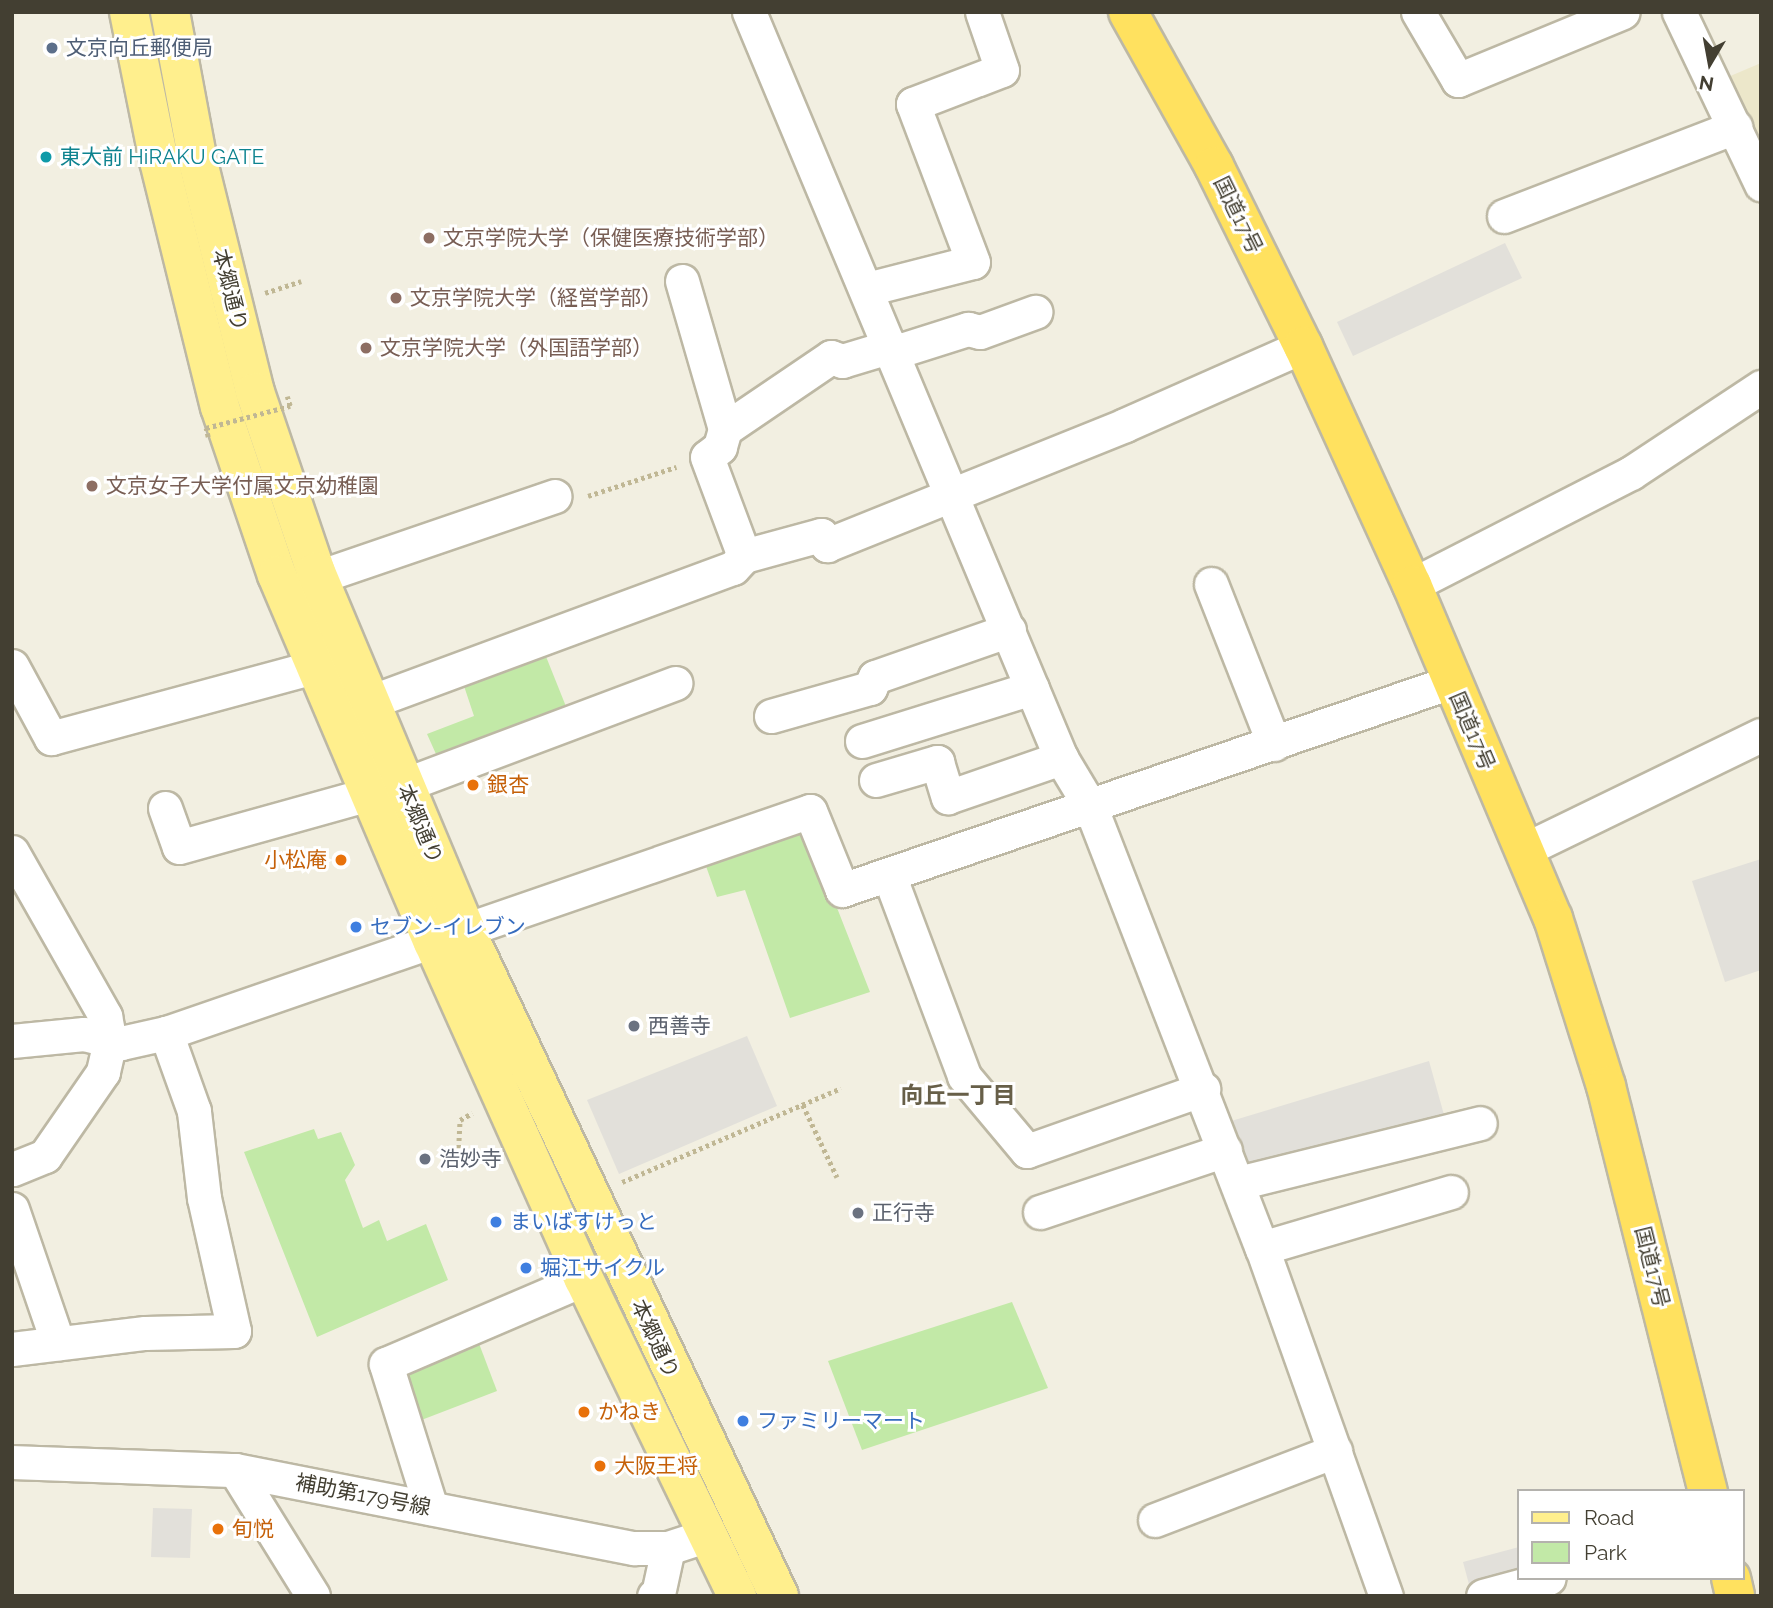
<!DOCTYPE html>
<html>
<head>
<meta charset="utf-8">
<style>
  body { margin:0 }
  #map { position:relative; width:1773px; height:1608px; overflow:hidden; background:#f2efe1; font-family:Raleway,"Noto Sans JP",sans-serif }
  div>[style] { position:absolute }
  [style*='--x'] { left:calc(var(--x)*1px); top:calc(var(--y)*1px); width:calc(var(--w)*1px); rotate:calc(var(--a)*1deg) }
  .education>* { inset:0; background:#ece7ca }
  .green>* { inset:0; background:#c2e9a7 }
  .parking>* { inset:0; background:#e2e0da }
  .path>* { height:4.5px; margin-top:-2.25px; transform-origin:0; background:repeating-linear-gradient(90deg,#c0b794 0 3.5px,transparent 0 7px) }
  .roads { filter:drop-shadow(2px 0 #bdb8a4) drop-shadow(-2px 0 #bdb8a4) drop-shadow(0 2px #bdb8a4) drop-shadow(0 -2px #bdb8a4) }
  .minor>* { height:33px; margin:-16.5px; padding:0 16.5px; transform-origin:16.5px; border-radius:16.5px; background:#fff }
  .major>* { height:38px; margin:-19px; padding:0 19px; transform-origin:19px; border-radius:19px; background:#ffef8d }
  .highway>* { height:38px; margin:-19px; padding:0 19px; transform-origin:19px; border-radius:19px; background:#ffe15f }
  .path-bridge>* { height:4.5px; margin-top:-2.25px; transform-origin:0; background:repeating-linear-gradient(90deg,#c0b794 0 3.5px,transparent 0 7px) }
  .dots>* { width:19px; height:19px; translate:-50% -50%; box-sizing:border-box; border:4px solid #fff; border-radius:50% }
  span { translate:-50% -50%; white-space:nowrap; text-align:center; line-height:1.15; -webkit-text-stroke:6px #fff; paint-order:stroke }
  .service-label { font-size:21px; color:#4e5e75 }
  .left { translate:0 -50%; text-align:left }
  .culture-label { font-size:21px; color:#0d838f }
  .street-label { font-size:21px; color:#433f32 }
  .education-label { font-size:21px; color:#785e54 }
  .food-label { font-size:21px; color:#c56008 }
  .right { translate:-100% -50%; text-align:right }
  .shop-label { font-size:21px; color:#366cbe }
  .worship-label { font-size:21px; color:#5b616d }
  .neighbourhood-label { font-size:23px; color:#675f48; font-weight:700 }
  .frame { position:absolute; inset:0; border:14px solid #433f32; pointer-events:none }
  .legend { position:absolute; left:1517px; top:1489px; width:228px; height:91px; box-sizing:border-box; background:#fff; border:2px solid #b4b2ad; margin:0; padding:9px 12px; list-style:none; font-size:21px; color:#433f32 }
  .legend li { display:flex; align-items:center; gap:14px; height:35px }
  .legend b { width:35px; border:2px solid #b4b2ad }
  .north { position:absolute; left:1675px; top:28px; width:70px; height:70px; -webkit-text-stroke:5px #fff; paint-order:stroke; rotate:190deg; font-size:19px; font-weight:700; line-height:28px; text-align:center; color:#433f32 }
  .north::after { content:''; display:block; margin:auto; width:24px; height:32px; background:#433f32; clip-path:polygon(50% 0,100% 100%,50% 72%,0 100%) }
</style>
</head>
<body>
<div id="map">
  <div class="education">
    <div style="clip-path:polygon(1761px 63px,1761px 147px,1728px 77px)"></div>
  </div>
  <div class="green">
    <div style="clip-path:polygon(543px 649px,567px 709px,440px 763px,427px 734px,474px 716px,463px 683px)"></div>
    <div style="clip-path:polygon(803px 821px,870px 992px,790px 1018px,745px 890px,717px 897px,702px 855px)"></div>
    <div style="clip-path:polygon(314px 1129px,318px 1139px,341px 1132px,355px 1165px,345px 1180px,363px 1228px,379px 1220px,387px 1241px,426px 1224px,448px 1280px,317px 1337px,244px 1152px)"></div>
    <div style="clip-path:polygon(1012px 1302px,1048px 1388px,862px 1450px,828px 1361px)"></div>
    <div style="clip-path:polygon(475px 1333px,497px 1391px,411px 1424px,405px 1358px)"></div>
  </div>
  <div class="parking">
    <div style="clip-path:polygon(1505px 243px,1522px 278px,1353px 356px,1337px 322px)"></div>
    <div style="clip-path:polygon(1761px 859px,1761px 970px,1725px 982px,1692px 881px)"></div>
    <div style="clip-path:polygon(747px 1036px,777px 1106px,619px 1174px,587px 1100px)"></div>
    <div style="clip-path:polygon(1429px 1061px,1446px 1122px,1244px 1174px,1228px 1122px)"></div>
    <div style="clip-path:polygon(153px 1508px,192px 1509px,190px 1558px,151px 1557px)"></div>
    <div style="clip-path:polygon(1519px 1547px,1519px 1575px,1470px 1588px,1463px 1562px)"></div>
  </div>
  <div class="path">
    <div style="--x:265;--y:293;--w:38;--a:-18"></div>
    <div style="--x:588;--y:496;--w:93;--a:-18.2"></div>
    <div style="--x:803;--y:1105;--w:80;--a:64.7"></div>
    <div style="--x:450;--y:1162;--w:11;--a:-41"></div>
    <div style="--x:458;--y:1155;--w:35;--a:-87"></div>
    <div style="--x:460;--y:1120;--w:14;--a:-30"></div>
    <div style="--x:622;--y:1182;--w:238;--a:-23.2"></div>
  </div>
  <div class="roads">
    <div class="minor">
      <div style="--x:749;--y:12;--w:809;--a:67.3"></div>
      <div style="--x:1061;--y:758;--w:58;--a:59"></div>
      <div style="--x:1091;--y:808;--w:472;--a:68.8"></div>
      <div style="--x:1262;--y:1248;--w:369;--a:70.4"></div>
      <div style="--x:1418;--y:12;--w:79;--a:59.5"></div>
      <div style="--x:1458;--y:80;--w:178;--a:-22.4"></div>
      <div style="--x:1679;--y:12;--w:191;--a:64.5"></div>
      <div style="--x:1504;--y:216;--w:248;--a:-21.1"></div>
      <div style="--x:682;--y:281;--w:154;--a:73.8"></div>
      <div style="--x:725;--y:429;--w:19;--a:106"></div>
      <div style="--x:720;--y:447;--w:16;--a:142"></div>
      <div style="--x:707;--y:457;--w:106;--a:69.5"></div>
      <div style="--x:744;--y:556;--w:80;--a:-15.3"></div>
      <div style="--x:821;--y:535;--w:12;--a:59"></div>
      <div style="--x:827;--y:545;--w:321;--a:-21.9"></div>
      <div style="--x:1125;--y:425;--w:195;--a:-23.9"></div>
      <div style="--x:867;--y:289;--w:109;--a:-14.3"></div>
      <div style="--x:973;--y:262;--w:169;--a:-110.8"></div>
      <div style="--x:913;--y:104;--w:95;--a:-20.9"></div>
      <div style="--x:1002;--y:70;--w:61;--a:-109"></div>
      <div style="--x:895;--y:352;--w:77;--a:-17.5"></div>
      <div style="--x:968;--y:329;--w:12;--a:14"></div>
      <div style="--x:980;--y:332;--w:59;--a:-20"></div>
      <div style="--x:725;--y:429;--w:128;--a:-34.2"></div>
      <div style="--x:831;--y:357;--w:12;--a:20"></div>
      <div style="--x:842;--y:361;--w:52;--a:-16.7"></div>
      <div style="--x:318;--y:577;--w:250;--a:-18.9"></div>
      <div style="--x:1211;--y:584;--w:172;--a:68.5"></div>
      <div style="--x:1412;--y:585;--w:246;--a:-27.1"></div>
      <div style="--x:1631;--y:473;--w:156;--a:-33.5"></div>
      <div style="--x:12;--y:666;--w:82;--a:61.6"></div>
      <div style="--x:51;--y:738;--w:272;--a:-15.1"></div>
      <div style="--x:370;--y:702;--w:387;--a:-20.3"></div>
      <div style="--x:733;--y:568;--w:16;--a:-47"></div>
      <div style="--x:771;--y:716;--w:103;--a:-15.8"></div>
      <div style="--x:870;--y:688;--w:12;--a:-66"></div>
      <div style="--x:875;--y:677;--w:142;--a:-19.3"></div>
      <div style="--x:862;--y:741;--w:178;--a:-17.3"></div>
      <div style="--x:876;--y:780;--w:64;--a:-16.4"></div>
      <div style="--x:937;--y:762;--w:37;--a:73"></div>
      <div style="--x:948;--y:797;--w:120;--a:-19"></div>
      <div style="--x:404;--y:785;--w:290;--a:-20.6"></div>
      <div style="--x:165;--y:808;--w:41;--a:70.3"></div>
      <div style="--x:179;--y:847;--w:197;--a:-15.6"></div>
      <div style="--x:1524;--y:850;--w:263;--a:-25.9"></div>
      <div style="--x:12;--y:852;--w:189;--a:60.4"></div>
      <div style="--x:105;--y:1016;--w:25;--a:79"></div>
      <div style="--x:110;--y:1041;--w:32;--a:103"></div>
      <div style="--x:103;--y:1072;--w:102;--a:124.6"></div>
      <div style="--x:45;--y:1156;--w:35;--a:158"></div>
      <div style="--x:889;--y:875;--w:215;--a:69.5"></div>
      <div style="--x:964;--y:1076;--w:98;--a:50"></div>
      <div style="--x:1027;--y:1151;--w:187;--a:-19.4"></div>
      <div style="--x:12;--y:1041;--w:72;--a:-5.6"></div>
      <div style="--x:84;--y:1034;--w:38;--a:14"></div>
      <div style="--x:121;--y:1043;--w:46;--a:-12.5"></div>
      <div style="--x:166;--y:1033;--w:681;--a:-19.02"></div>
      <div style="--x:810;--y:811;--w:85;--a:67.9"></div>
      <div style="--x:842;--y:890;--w:644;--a:-18.86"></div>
      <div style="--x:1238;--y:1183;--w:249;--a:-13.9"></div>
      <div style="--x:12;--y:1209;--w:142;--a:71.1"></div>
      <div style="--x:1040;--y:1212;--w:195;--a:-18.5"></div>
      <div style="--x:1262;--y:1248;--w:197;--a:-16.5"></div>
      <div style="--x:12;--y:1349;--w:134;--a:-6.9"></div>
      <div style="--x:145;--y:1333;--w:89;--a:-1.3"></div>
      <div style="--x:234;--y:1331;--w:136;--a:-102.7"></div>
      <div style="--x:204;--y:1198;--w:88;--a:-96.6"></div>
      <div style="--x:194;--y:1111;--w:83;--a:-109.7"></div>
      <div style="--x:12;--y:1462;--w:223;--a:2.1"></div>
      <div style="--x:235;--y:1470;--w:407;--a:11.1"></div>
      <div style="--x:634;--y:1548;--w:34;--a:0"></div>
      <div style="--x:668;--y:1548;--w:42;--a:-18"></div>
      <div style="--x:235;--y:1470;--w:148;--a:58.2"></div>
      <div style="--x:431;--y:1508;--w:151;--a:-107.4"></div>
      <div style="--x:386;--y:1364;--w:215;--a:-23.2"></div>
      <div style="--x:1155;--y:1520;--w:193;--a:-21"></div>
      <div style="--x:654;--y:1596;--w:4;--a:-27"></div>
      <div style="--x:658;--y:1594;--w:47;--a:-77.7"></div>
      <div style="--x:1483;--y:1596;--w:68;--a:-15.3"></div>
    </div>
    <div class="major">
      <div style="--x:129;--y:12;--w:152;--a:78.6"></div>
      <div style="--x:159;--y:161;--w:253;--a:76.1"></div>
      <div style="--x:220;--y:407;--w:177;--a:71.3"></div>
      <div style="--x:277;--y:575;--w:399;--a:67"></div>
      <div style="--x:433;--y:942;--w:369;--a:65.9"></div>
      <div style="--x:584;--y:1279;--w:352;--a:64.2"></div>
      <div style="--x:170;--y:12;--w:153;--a:79.4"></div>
      <div style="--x:198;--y:162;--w:237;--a:76.1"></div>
      <div style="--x:255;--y:392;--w:190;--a:71.3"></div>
      <div style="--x:316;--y:572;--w:389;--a:67.3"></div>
      <div style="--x:466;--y:931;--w:735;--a:64.79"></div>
    </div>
    <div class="highway">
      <div style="--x:1128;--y:12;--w:176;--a:60.8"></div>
      <div style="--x:1214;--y:166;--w:201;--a:63.7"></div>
      <div style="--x:1303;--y:346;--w:263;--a:65.5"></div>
      <div style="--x:1412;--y:585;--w:362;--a:67.1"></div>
      <div style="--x:1553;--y:918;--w:176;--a:72.5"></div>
      <div style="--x:1606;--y:1086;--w:418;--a:75.9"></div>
      <div style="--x:1731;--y:1578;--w:18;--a:77"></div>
    </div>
  </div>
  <div class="path-bridge">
    <div style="--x:208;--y:437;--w:9;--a:-103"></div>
    <div style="--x:206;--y:428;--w:87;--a:-14.7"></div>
    <div style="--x:290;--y:406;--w:10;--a:-107"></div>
  </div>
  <div class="dots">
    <div style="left:52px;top:48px;background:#5c6f8a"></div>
    <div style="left:46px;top:157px;background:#0f9aa8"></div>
    <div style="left:429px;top:238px;background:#8d6e63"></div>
    <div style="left:396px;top:298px;background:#8d6e63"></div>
    <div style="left:366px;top:348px;background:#8d6e63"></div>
    <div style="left:92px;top:486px;background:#8d6e63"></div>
    <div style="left:473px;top:785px;background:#e8710a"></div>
    <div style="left:341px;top:860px;background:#e8710a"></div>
    <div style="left:356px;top:927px;background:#3f7fe0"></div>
    <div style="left:634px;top:1026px;background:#6b7280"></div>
    <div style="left:425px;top:1159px;background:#6b7280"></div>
    <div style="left:858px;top:1213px;background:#6b7280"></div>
    <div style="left:496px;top:1222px;background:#3f7fe0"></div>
    <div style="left:526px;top:1268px;background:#3f7fe0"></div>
    <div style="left:584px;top:1412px;background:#e8710a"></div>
    <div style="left:743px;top:1421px;background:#3f7fe0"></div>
    <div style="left:600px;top:1466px;background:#e8710a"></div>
    <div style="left:218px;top:1529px;background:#e8710a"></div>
  </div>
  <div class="service-label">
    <span class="left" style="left:66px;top:48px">文京向丘郵便局</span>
  </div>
  <div class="culture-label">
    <span class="left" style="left:60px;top:157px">東大前 HiRAKU GATE</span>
  </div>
  <div class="street-label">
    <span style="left:1238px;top:215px;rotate:64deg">国道17号</span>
    <span style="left:230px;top:290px;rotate:76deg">本郷通り</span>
    <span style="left:1472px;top:731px;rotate:67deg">国道17号</span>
    <span style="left:420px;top:824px;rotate:67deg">本郷通り</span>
    <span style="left:1652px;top:1267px;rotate:76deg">国道17号</span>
    <span style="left:655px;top:1339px;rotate:65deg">本郷通り</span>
    <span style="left:363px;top:1495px;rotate:11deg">補助第179号線</span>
  </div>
  <div class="education-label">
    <span class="left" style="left:443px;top:238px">文京学院大学（保健医療技術学部）</span>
    <span class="left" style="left:410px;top:298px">文京学院大学（経営学部）</span>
    <span class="left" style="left:380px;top:348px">文京学院大学（外国語学部）</span>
    <span class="left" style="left:106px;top:486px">文京女子大学付属文京幼稚園</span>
  </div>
  <div class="food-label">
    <span class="left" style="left:487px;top:785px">銀杏</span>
    <span class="right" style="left:327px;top:860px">小松庵</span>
    <span class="left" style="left:598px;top:1412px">かねき</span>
    <span class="left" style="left:614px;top:1466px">大阪王将</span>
    <span class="left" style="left:232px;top:1529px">旬悦</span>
  </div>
  <div class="shop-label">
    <span class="left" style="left:370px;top:927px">セブン-イレブン</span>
    <span class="left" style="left:510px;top:1222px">まいばすけっと</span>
    <span class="left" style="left:540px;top:1268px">堀江サイクル</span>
    <span class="left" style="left:757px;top:1421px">ファミリーマート</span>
  </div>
  <div class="worship-label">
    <span class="left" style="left:648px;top:1026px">西善寺</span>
    <span class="left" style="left:439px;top:1159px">浩妙寺</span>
    <span class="left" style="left:872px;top:1213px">正行寺</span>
  </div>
  <div class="neighbourhood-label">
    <span style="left:958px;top:1095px">向丘一丁目</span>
  </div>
  <div class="frame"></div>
  <ul class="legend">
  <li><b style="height:9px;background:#ffef8d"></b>Road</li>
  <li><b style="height:19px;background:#c2e9a7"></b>Park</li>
  </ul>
  <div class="north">N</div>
</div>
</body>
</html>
